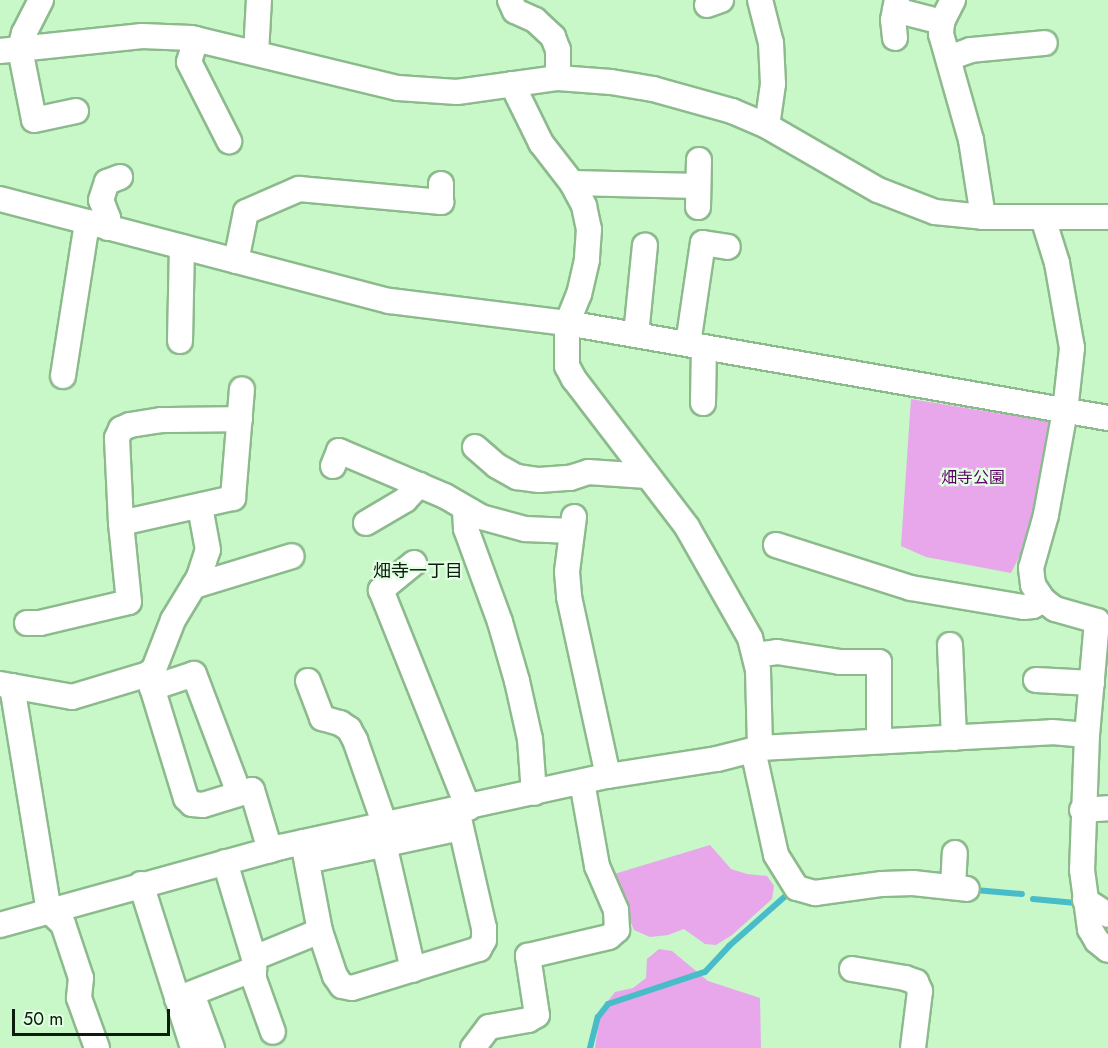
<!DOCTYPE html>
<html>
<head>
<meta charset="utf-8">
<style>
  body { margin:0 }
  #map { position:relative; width:1108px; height:1048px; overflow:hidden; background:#c8f7c8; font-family:Jost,"Noto Sans JP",sans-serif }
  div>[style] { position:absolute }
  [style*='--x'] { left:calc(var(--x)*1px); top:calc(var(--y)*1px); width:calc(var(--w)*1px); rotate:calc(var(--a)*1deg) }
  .green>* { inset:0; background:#e7a7ea }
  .stream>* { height:6px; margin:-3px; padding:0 3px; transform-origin:3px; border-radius:3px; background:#48bcc9 }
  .roads { filter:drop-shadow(2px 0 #8cba8d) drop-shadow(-2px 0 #8cba8d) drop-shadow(0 2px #8cba8d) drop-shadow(0 -2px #8cba8d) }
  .street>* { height:24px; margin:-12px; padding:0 12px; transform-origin:12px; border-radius:12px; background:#fff }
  span { translate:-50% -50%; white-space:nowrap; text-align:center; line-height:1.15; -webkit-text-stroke:4.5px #e2ffe3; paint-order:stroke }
  .park-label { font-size:16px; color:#5d0063 }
  .neighbourhood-label { font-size:18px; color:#0a1c0b }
  .scale { position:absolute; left:12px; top:1009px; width:158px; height:27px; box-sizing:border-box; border:3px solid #0a1c0b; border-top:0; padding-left:8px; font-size:18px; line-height:21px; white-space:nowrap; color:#0a1c0b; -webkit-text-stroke:4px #e2ffe3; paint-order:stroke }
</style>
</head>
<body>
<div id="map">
  <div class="green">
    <div style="clip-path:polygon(911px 399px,1051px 422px,1038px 500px,1024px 547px,1011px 573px,926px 557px,901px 546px)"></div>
    <div style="clip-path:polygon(710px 845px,731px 869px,747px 874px,767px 876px,774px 886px,772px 899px,732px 935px,716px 945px,705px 944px,684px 929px,668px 935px,650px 937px,634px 930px,611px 875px)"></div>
    <div style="clip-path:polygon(659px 949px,672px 951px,708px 981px,760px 998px,761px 1048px,595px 1048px,600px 1015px,607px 1002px,615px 992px,633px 988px,646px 978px,647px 959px)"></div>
  </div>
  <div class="stream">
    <div style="--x:975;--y:890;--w:47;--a:4.9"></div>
    <div style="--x:1033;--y:899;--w:43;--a:5.3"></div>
    <div style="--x:590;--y:1048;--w:32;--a:-76"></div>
    <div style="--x:598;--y:1017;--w:16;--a:-52"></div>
    <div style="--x:608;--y:1004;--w:102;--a:-18.3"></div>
    <div style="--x:705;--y:972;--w:35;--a:-47"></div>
    <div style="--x:729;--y:946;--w:83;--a:-41.6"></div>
  </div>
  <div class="roads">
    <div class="street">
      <div style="--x:41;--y:0;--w:37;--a:117"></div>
      <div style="--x:24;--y:33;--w:16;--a:104"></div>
      <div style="--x:20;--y:49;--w:72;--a:78.8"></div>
      <div style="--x:34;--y:120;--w:43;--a:-12.1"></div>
      <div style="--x:510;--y:0;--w:12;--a:66"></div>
      <div style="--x:515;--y:11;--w:22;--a:24"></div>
      <div style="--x:535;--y:20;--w:25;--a:43"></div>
      <div style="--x:553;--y:37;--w:14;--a:69"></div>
      <div style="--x:558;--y:50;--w:28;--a:90"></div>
      <div style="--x:760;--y:0;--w:44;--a:75.7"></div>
      <div style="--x:771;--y:43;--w:41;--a:87.2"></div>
      <div style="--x:773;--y:84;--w:42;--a:98.1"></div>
      <div style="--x:953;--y:0;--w:25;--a:117"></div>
      <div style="--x:942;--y:22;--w:12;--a:95"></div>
      <div style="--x:941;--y:34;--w:110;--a:74.2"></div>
      <div style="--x:971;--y:140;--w:78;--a:81.1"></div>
      <div style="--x:707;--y:5;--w:15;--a:-20"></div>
      <div style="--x:895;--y:10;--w:49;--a:14.3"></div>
      <div style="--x:895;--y:38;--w:18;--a:-96"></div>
      <div style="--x:893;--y:20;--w:20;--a:-79"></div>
      <div style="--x:196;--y:39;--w:24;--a:107"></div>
      <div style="--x:189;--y:62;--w:89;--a:63.1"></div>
      <div style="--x:0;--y:51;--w:143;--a:-6"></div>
      <div style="--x:142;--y:36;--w:49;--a:2.3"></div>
      <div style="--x:191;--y:38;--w:213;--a:13.6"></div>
      <div style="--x:398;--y:88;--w:59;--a:3.9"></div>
      <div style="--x:457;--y:92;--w:102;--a:-7.9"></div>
      <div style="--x:558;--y:78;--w:53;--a:4.3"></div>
      <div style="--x:611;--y:82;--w:43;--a:9.5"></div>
      <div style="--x:653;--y:89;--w:82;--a:15.6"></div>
      <div style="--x:732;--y:111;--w:38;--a:23"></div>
      <div style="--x:767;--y:126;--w:128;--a:30"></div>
      <div style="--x:878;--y:190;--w:61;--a:21.1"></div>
      <div style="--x:935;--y:212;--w:48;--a:5.9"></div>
      <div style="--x:983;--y:217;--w:125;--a:0"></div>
      <div style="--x:256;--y:53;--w:53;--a:-86.8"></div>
      <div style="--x:949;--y:58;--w:23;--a:-20"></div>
      <div style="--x:971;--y:50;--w:74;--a:-5.4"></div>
      <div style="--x:512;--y:84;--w:66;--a:63.8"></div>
      <div style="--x:541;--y:143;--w:51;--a:52.2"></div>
      <div style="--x:572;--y:183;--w:26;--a:62"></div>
      <div style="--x:584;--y:206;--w:24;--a:78"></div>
      <div style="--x:589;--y:229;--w:31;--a:94"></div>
      <div style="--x:587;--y:260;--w:35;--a:103"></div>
      <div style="--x:579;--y:294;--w:31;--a:112"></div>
      <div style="--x:567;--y:323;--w:43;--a:90"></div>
      <div style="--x:567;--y:366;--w:15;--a:62"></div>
      <div style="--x:574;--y:379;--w:186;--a:52.6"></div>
      <div style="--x:687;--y:527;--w:128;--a:60.4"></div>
      <div style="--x:750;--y:638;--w:33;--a:76"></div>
      <div style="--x:758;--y:670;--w:78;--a:88.5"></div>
      <div style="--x:572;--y:183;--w:126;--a:1.4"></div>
      <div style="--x:0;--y:199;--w:403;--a:14.7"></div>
      <div style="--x:390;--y:301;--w:178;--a:7.1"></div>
      <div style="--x:567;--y:323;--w:549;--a:9.96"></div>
      <div style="--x:698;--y:207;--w:47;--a:-88.8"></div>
      <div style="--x:1043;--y:218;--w:47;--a:72.7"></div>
      <div style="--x:1057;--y:263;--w:86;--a:80"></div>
      <div style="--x:1072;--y:348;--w:63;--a:96.3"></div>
      <div style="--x:1065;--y:411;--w:106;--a:100.4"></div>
      <div style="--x:1046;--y:515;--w:55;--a:105.8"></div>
      <div style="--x:1031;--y:568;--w:17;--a:83"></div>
      <div style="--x:1033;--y:585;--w:18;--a:56"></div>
      <div style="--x:1043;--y:600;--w:15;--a:37"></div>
      <div style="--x:1055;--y:609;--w:44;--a:15.9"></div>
      <div style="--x:1097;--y:621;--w:114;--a:95"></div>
      <div style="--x:1087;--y:735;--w:135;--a:92.1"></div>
      <div style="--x:1082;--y:870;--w:60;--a:82.3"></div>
      <div style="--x:1090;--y:929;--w:14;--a:60"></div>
      <div style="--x:1097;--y:941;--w:14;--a:39"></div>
      <div style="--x:108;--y:228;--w:10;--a:-90"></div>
      <div style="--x:108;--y:218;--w:19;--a:-111"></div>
      <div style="--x:101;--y:200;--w:19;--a:-72"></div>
      <div style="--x:107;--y:182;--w:14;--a:-21"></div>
      <div style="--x:236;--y:261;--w:50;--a:-78.5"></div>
      <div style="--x:246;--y:212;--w:58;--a:-23.5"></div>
      <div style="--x:299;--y:189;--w:143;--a:5.2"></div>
      <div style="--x:441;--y:202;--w:18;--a:-90"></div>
      <div style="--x:636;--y:335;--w:90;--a:-84.3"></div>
      <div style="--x:180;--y:341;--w:94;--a:-88.8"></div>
      <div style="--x:688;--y:344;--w:102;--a:-81.6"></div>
      <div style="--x:703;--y:243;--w:25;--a:9"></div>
      <div style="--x:63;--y:376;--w:156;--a:-81.1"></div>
      <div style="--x:703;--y:403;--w:56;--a:-89"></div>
      <div style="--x:475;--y:447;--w:29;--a:41"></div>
      <div style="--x:497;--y:466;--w:23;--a:29"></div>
      <div style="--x:517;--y:477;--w:22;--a:8"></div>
      <div style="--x:539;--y:480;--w:31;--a:-4"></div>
      <div style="--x:570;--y:478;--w:19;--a:-18"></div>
      <div style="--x:588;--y:472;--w:59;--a:3.9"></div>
      <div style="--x:333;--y:466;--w:16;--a:-68"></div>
      <div style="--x:339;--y:451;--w:115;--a:23"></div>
      <div style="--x:445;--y:496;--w:42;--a:30.3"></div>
      <div style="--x:481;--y:517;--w:46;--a:15.3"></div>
      <div style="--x:525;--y:529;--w:47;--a:2.4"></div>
      <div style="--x:465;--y:510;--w:19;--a:87"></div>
      <div style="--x:466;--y:529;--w:99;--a:69.9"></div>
      <div style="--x:500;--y:622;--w:61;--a:73.9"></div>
      <div style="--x:517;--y:681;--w:59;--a:77.4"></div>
      <div style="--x:530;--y:739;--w:54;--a:85.8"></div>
      <div style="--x:574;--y:517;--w:55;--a:97.3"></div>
      <div style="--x:567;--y:572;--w:25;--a:85"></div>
      <div style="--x:569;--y:597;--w:183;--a:77.7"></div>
      <div style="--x:121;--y:523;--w:115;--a:-12.6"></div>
      <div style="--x:233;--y:498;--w:109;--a:-85.3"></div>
      <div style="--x:366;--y:523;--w:45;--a:-30.5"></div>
      <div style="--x:405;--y:500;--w:21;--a:-47"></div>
      <div style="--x:776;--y:545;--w:142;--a:17.7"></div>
      <div style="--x:911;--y:588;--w:114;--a:9.6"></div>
      <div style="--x:1023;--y:607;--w:10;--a:-6"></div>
      <div style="--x:1033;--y:606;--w:12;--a:-31"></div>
      <div style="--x:414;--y:563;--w:43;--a:140.7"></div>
      <div style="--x:381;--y:590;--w:235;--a:68.2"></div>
      <div style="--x:194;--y:586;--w:102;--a:-17"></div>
      <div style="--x:27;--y:623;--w:13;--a:0"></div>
      <div style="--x:40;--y:623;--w:91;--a:-13.3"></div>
      <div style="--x:129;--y:602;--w:79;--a:-95.8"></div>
      <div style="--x:121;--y:523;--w:85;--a:-92.7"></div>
      <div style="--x:117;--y:438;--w:10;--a:-66"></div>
      <div style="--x:121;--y:429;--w:10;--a:-24"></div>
      <div style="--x:130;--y:425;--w:31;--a:-9"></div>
      <div style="--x:161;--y:420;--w:79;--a:-0.7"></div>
      <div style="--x:950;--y:645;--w:93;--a:87.5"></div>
      <div style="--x:756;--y:655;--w:21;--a:-8"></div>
      <div style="--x:777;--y:652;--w:64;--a:9"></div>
      <div style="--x:840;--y:662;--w:39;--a:0"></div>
      <div style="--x:879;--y:662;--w:78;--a:90"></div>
      <div style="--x:148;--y:674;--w:130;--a:73"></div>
      <div style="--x:186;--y:798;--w:8;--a:45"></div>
      <div style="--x:192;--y:804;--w:11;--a:5"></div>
      <div style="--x:203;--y:805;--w:51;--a:-17"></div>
      <div style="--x:252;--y:790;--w:63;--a:73.3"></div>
      <div style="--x:1036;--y:680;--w:56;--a:3.1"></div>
      <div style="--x:308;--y:681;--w:40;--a:69"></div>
      <div style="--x:322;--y:718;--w:19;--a:16"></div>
      <div style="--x:340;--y:723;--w:11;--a:34"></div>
      <div style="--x:349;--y:729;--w:13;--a:61"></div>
      <div style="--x:355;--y:740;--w:90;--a:70.6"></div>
      <div style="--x:0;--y:684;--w:73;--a:10.2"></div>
      <div style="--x:72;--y:697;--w:79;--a:-16.8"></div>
      <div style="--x:148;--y:674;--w:8;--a:-40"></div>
      <div style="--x:154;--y:669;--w:53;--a:-68.8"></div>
      <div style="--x:173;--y:620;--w:50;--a:-58.8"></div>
      <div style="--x:199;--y:577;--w:28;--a:-72"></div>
      <div style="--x:208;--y:550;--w:44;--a:-100.5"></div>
      <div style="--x:12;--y:686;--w:228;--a:80.7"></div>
      <div style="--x:49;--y:911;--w:19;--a:43"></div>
      <div style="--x:63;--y:924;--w:57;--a:71.6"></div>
      <div style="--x:81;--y:978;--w:20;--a:96"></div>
      <div style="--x:79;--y:998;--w:53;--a:70.2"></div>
      <div style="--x:152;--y:688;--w:44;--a:-18.4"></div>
      <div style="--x:194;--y:674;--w:127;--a:69.3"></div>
      <div style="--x:753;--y:750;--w:107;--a:77.6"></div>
      <div style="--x:776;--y:855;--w:39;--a:58"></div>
      <div style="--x:797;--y:888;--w:19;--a:16"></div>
      <div style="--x:815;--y:893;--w:68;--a:-7.7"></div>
      <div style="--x:882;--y:884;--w:31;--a:-2"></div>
      <div style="--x:913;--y:883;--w:54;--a:6.3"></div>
      <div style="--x:1082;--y:810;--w:26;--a:-4"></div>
      <div style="--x:303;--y:842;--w:91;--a:79.2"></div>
      <div style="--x:320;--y:931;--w:47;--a:71.6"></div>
      <div style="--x:335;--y:976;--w:12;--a:55"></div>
      <div style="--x:342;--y:986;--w:10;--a:11"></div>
      <div style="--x:352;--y:988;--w:133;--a:-17.1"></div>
      <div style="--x:479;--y:949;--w:10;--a:-61"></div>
      <div style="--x:484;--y:940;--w:12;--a:-90"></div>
      <div style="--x:484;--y:928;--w:121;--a:-102.9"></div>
      <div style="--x:384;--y:844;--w:129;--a:77"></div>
      <div style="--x:307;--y:861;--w:157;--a:-12.1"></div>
      <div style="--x:225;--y:862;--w:100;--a:73.2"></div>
      <div style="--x:254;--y:958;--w:21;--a:90"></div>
      <div style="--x:254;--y:979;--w:56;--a:70.3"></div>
      <div style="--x:141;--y:884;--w:172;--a:72.4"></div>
      <div style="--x:953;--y:887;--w:34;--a:-87"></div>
      <div style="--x:1085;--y:900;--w:27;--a:33"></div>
      <div style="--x:0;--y:925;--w:292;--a:-15.5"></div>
      <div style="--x:281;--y:847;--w:335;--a:-12.3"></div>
      <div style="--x:608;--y:776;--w:110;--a:-8.9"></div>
      <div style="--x:717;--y:759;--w:44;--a:-14.3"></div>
      <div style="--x:760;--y:748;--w:292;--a:-3.1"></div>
      <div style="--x:1052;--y:732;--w:35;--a:5"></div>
      <div style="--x:254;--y:958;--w:71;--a:-22.2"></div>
      <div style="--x:852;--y:969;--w:54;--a:9.6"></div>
      <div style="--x:905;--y:978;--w:12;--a:20"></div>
      <div style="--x:916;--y:982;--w:10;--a:66"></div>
      <div style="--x:920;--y:991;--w:57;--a:97"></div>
      <div style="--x:192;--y:994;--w:58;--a:69.7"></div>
      <div style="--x:177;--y:999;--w:83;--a:-21.3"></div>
      <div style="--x:473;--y:1048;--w:26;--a:-53"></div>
      <div style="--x:489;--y:1027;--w:40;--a:-10"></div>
      <div style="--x:528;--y:1020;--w:10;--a:-29"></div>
      <div style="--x:537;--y:1015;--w:60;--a:-98.7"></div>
      <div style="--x:528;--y:956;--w:83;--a:-13.2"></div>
      <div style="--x:609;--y:937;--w:11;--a:-41"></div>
      <div style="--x:617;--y:930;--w:20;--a:-93"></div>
      <div style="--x:616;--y:910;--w:48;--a:-113.4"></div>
      <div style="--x:597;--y:866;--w:85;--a:-100.1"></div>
    </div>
  </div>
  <div class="park-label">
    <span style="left:973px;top:478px">畑寺公園</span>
  </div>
  <div class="neighbourhood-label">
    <span style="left:418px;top:571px">畑寺一丁目</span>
  </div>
  <div class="scale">50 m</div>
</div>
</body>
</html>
